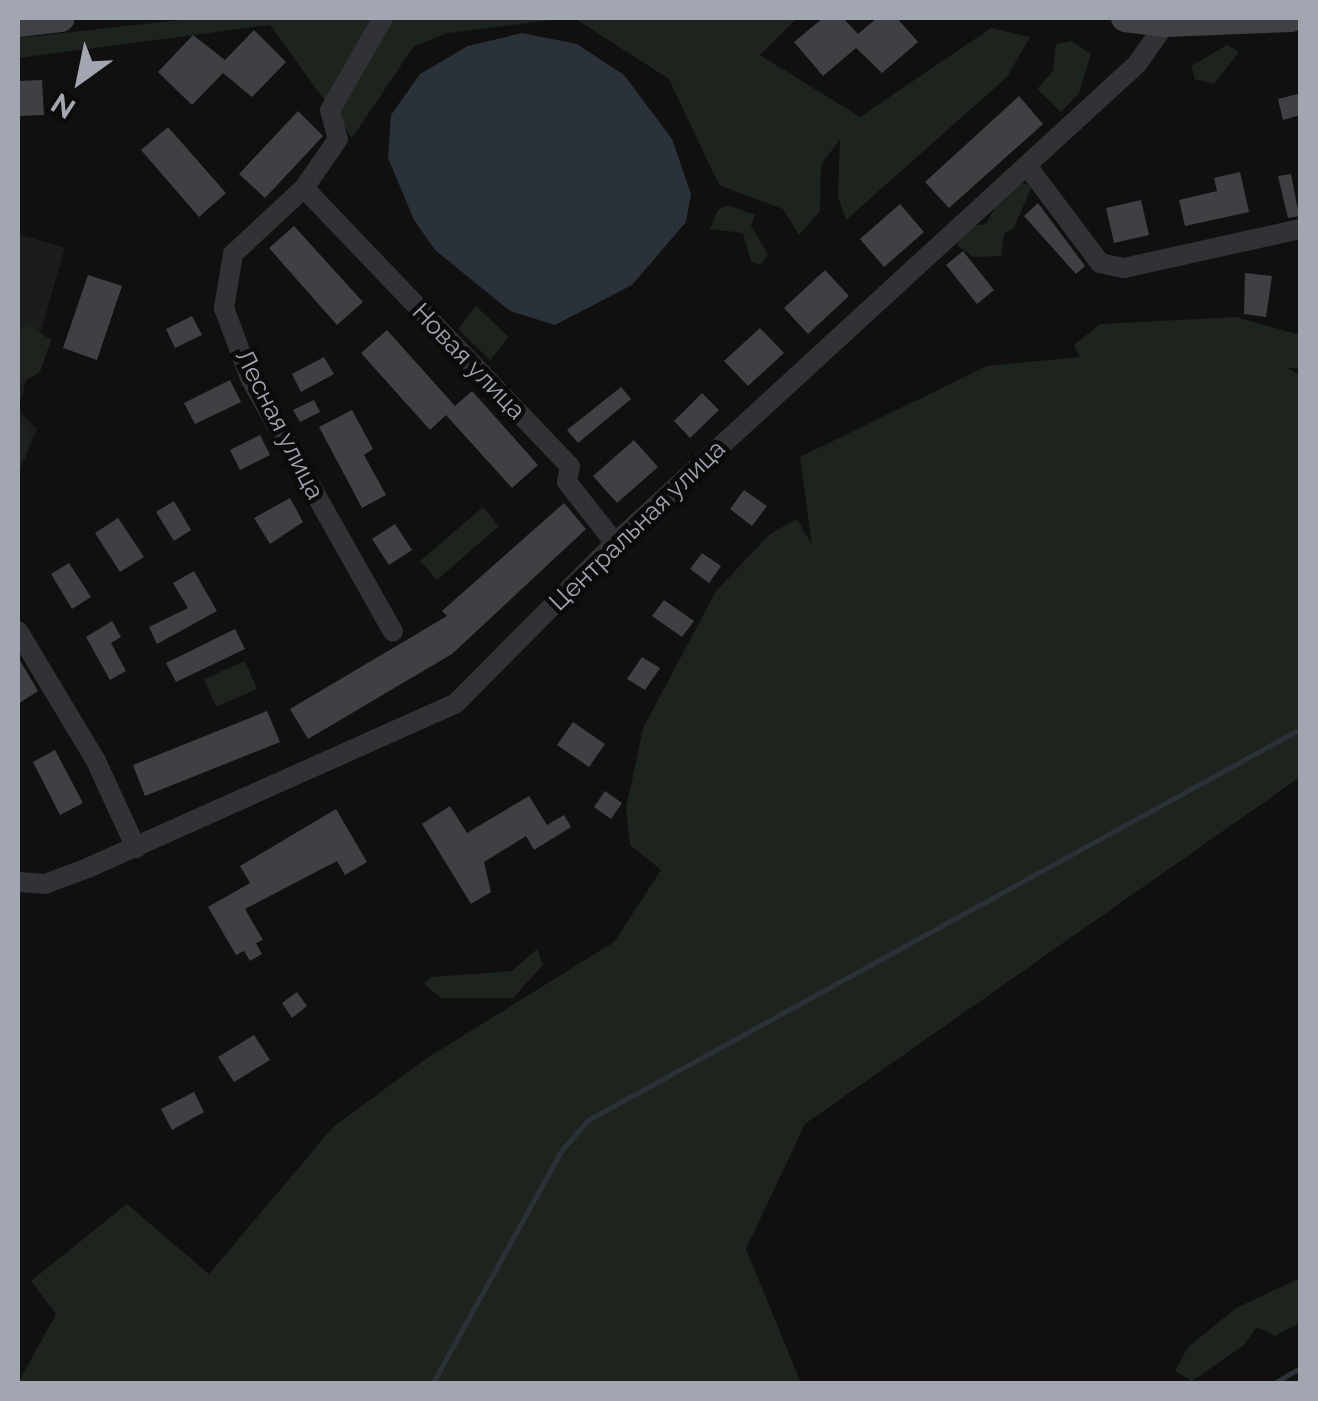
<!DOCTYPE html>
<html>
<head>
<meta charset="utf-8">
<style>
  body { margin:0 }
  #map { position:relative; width:1318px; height:1401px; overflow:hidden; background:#101011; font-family:Raleway,sans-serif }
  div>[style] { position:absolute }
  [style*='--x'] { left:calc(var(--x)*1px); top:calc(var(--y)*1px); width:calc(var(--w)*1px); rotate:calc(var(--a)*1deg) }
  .built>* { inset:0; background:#1c1c1e }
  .green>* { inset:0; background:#1d231d }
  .water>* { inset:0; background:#2b3138 }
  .stream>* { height:5px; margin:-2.5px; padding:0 2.5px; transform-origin:2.5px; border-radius:2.5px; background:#2b3138 }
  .building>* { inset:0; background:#3f4044 }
  .street>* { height:20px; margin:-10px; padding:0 10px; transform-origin:10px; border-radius:10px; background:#313236 }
  .secondary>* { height:28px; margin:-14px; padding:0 14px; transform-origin:14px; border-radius:14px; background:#3f4145 }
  span { translate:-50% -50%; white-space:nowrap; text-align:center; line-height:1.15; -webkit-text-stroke:9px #0b0b0c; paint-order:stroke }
  .street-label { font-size:25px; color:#a2a6b1 }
  .frame { position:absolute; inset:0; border:20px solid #a2a6b1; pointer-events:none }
  .north { position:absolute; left:30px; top:30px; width:100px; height:100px; -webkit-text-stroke:8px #0b0b0c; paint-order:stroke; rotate:213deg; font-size:28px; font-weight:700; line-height:40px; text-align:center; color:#a2a6b1 }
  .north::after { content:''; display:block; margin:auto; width:35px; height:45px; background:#a2a6b1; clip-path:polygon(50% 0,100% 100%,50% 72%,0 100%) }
</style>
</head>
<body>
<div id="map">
  <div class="built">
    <div style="clip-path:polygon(18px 234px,65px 248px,18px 409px,37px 429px,18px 476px)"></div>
  </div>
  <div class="green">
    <div style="clip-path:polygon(198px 18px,567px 18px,448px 33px,414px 46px,352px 138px,270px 25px,18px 58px,18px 38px)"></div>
    <div style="clip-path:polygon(574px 18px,797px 18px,760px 55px,860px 117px,991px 28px,1030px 37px,1007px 77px,846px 220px,838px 197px,840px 139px,821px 165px,820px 211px,799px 235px,783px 209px,719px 185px,669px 79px)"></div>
    <div style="clip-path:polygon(1071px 41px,1091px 54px,1079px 93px,1061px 112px,1037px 89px,1053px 71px,1056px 44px)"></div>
    <div style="clip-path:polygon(1227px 45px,1239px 52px,1214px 84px,1195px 79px,1191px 66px)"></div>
    <div style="clip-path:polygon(1020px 182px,1032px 186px,1014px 228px,1004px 234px,1001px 256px,973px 257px,958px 246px,958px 234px,969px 225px,985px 225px,1004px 192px)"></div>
    <div style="clip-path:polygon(728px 205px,755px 215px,751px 226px,768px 255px,761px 265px,751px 262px,743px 233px,710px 229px,718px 210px)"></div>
    <div style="clip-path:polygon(476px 306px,509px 337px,490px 360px,458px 329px)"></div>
    <div style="clip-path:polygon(1236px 317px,1300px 335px,1300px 368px,1288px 368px,1300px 376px,1300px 777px,805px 1124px,746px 1249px,801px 1383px,18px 1383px,56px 1314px,31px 1281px,127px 1204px,209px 1274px,333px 1127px,427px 1058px,614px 942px,661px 870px,630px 845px,626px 809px,643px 728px,716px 591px,770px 534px,797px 519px,812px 545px,800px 457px,987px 366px,1080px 357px,1074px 345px,1100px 324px)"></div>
    <div style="clip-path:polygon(26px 322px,51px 340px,40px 372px,18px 385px,18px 335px)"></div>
    <div style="clip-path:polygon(18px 415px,31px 439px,18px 469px)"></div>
    <div style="clip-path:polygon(483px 507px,499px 526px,437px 580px,420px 561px)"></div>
    <div style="clip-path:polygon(245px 661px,257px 689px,216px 707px,204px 679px)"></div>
    <div style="clip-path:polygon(537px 949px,543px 965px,513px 998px,441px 998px,424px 984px,431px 977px,512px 971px)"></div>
    <div style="clip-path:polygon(1300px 1278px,1300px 1323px,1275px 1336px,1257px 1327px,1243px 1346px,1192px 1381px,1175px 1371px,1188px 1347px,1236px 1308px)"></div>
  </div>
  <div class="water">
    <div style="clip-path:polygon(522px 33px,577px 44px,624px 75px,672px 139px,691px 194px,686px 222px,632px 285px,555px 325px,510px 311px,435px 250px,414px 220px,388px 158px,391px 115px,420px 74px,468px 46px)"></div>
  </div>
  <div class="stream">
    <div style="--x:432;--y:1384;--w:266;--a:-61"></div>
    <div style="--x:561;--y:1151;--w:41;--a:-48.9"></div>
    <div style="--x:588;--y:1120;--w:812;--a:-28.77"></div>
    <div style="--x:1273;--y:1384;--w:31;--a:-31"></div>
  </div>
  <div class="building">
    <div style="clip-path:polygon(823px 18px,843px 18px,858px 34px,877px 18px,897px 18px,918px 42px,882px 73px,856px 48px,823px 76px,794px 42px)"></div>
    <div style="clip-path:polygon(254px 30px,286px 62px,252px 97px,223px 73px,192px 105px,158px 72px,193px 35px,225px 60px)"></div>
    <div style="clip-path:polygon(42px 80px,44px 115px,18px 116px,18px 81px)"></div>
    <div style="clip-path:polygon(1298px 94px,1300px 115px,1283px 120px,1278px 99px)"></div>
    <div style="clip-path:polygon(1019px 96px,1043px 124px,949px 208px,925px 182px)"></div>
    <div style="clip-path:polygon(298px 111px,323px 136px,265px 198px,239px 174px)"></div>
    <div style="clip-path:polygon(168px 127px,226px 193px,199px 217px,141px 150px)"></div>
    <div style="clip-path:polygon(1240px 172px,1249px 212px,1185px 226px,1179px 200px,1217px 191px,1214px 178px)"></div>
    <div style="clip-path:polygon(1291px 174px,1299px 216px,1288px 218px,1278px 176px)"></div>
    <div style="clip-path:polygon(1141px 200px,1149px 235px,1114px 243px,1106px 208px)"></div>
    <div style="clip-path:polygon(1038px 203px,1085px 266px,1076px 274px,1024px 216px)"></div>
    <div style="clip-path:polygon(900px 204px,924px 232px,884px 267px,860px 239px)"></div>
    <div style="clip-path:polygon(294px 226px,363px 302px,337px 325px,269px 248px)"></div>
    <div style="clip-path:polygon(963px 251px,994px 290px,977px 304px,946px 265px)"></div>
    <div style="clip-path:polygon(825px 270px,849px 296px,808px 334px,784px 308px)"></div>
    <div style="clip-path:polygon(1245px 273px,1272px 276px,1266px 317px,1244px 314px)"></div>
    <div style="clip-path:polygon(88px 275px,122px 286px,97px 360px,63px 348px)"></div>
    <div style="clip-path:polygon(192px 316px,202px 335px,175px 348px,166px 329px)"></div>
    <div style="clip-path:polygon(760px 328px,784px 353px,748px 386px,724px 361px)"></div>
    <div style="clip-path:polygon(387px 330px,455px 406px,472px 391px,538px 465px,512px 488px,446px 415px,430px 430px,361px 353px)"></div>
    <div style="clip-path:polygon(324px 357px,334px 374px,301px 392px,292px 374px)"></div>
    <div style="clip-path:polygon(230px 380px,241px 402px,195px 424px,184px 403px)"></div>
    <div style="clip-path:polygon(621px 387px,631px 399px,578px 443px,567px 430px)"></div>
    <div style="clip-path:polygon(702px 393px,719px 410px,690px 438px,674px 421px)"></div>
    <div style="clip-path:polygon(314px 400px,320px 412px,300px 422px,293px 410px)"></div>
    <div style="clip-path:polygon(352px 410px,373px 449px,364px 455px,386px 495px,362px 508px,319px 427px)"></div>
    <div style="clip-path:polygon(260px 435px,270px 455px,240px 470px,230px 450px)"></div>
    <div style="clip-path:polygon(634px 440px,658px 467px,617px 503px,593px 476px)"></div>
    <div style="clip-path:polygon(744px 490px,767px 506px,752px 526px,730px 509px)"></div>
    <div style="clip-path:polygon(290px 498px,303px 522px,270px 544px,254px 518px)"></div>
    <div style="clip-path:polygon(174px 501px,191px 530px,174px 541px,156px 512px)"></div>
    <div style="clip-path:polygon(564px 503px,586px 529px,452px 654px,308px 739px,290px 709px,447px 616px,442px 611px)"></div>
    <div style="clip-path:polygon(118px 518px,144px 557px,120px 572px,95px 533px)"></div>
    <div style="clip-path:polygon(395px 524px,412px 550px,389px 565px,372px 539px)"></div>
    <div style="clip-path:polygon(702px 553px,721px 566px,709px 583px,690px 569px)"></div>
    <div style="clip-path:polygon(69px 563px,91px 597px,72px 609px,51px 574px)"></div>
    <div style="clip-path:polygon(194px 571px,217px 611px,157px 644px,149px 627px,188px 608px,173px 583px)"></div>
    <div style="clip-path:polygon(664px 600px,694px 621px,682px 637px,652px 616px)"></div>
    <div style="clip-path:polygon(112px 621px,121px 637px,111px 643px,126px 671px,110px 680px,86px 637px)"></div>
    <div style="clip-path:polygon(235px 629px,245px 649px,176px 682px,166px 663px)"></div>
    <div style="clip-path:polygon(18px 657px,38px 691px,18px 704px)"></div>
    <div style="clip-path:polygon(642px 657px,660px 668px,645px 690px,627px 679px)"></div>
    <div style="clip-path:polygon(267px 711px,280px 742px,145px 796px,133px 765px)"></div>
    <div style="clip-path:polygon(573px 722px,605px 744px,589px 767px,557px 745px)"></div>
    <div style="clip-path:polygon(55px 750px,83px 803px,60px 815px,33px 762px)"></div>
    <div style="clip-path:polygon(605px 791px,622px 803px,611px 819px,594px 807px)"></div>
    <div style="clip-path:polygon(529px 796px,547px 825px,564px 815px,571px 827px,534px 850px,526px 836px,484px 862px,491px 892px,471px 904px,422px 824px,450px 806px,467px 833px)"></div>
    <div style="clip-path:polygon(336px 809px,367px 862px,345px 875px,337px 861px,245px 909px,263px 940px,256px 943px,262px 954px,250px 961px,244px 951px,236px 955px,208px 907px,250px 883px,240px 866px)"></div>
    <div style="clip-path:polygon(297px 992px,307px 1006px,292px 1018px,282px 1003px)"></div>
    <div style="clip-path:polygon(254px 1035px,270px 1060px,234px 1082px,218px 1057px)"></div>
    <div style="clip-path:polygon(194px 1092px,204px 1112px,172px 1130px,161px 1109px)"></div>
  </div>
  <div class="street">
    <div style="--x:383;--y:18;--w:106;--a:119.9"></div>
    <div style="--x:330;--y:110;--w:30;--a:75"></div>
    <div style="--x:338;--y:139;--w:60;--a:124.8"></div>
    <div style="--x:304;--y:188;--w:97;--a:137.1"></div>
    <div style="--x:233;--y:254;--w:55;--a:99.5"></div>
    <div style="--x:224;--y:308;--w:75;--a:69.6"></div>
    <div style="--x:250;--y:378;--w:291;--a:60.6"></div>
    <div style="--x:1028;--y:167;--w:120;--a:53.1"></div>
    <div style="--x:1100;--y:263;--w:25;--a:12"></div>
    <div style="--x:1124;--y:268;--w:180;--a:-12.5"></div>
    <div style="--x:304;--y:188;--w:385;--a:46.3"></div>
    <div style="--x:570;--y:466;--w:16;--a:101"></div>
    <div style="--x:567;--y:482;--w:78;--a:51.8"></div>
    <div style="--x:18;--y:631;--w:152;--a:59"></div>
    <div style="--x:96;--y:761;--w:96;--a:65.3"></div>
    <div style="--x:18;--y:882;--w:27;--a:4"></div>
    <div style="--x:45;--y:884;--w:48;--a:-20.7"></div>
    <div style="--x:90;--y:867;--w:400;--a:-24.1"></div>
    <div style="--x:455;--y:704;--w:227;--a:-45.2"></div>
    <div style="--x:615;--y:543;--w:708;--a:-42.54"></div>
    <div style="--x:1137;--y:64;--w:50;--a:-54.7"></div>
  </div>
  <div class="secondary">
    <div style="--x:1125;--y:18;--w:41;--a:7"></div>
    <div style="--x:1166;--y:23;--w:125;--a:-2.3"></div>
    <div style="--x:18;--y:23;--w:43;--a:-6.6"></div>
  </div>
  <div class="street-label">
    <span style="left:469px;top:361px;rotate:46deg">Новая улица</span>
    <span style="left:280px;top:424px;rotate:63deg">Лесная улица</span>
    <span style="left:637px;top:525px;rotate:-44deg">Центральная улица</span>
  </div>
  <div class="frame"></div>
  <div class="north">N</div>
</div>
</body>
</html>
